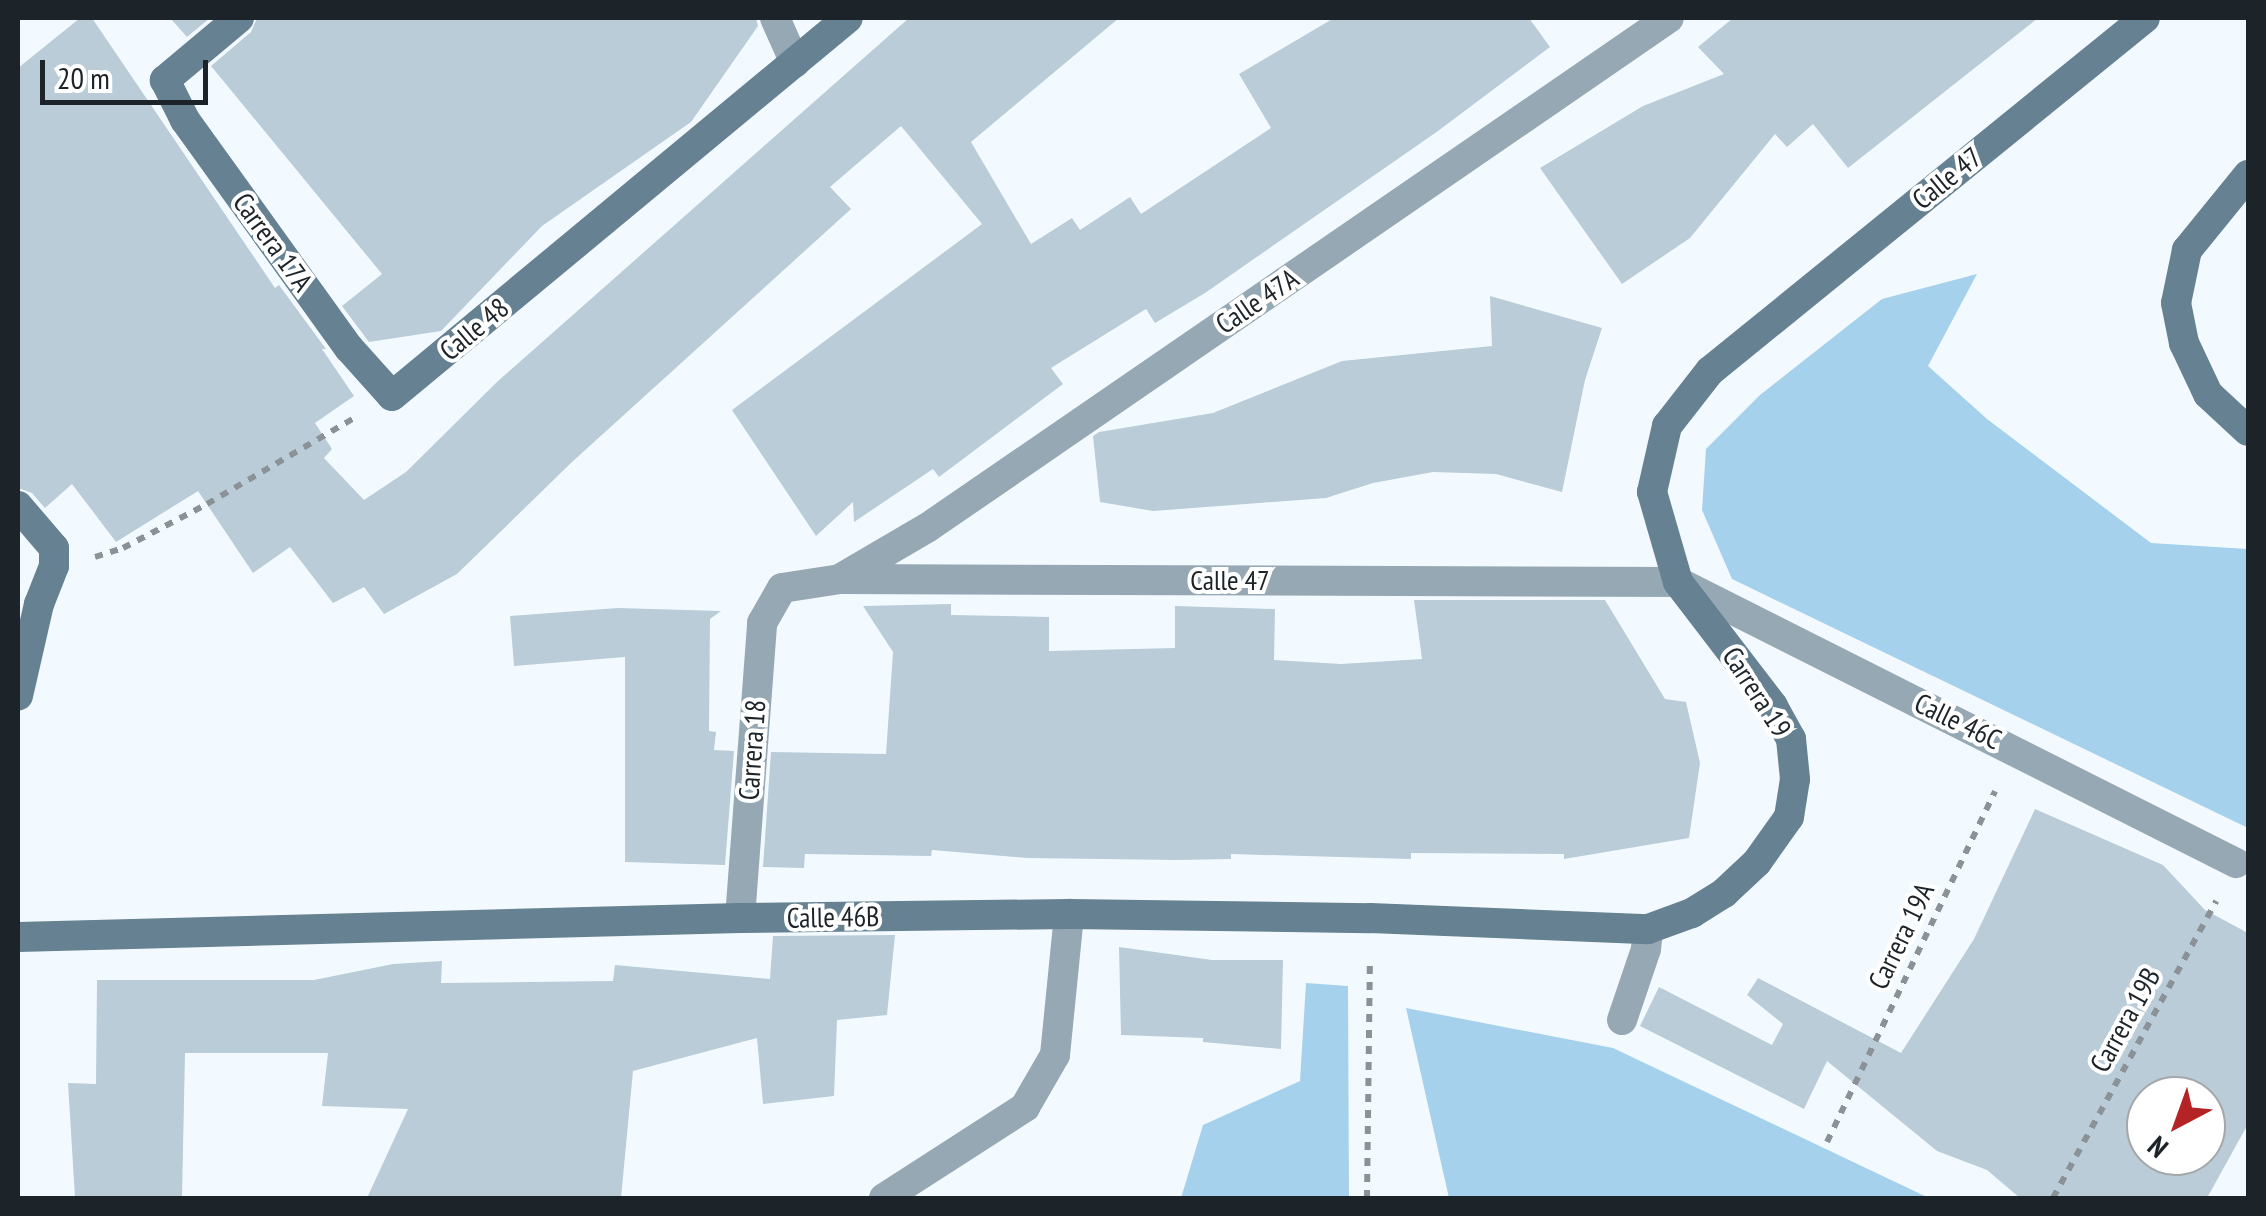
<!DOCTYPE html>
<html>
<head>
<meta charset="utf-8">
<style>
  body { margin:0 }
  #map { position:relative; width:2266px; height:1216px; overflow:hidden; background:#f3faff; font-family:"PT Sans Narrow",sans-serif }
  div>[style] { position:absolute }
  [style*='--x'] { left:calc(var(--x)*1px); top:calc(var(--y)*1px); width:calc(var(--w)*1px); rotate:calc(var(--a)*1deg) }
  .forest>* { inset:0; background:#a6d1ed }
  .building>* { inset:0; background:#b9ccd8 }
  .path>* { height:6px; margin-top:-3px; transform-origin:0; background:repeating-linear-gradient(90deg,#8b9297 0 8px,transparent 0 16px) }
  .street>* { height:30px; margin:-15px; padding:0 15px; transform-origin:15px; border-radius:15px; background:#96a8b4 }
  .secondary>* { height:30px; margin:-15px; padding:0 15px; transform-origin:15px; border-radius:15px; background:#668192 }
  span { translate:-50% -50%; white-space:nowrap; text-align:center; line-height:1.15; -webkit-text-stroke:8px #fff; paint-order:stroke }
  .street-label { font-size:28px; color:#1d2429 }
  .frame { position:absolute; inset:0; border:20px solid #1d2429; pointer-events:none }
  .north { position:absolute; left:2126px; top:1076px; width:100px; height:100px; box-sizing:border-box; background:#fff; border:2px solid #a5a7a9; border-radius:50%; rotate:221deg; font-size:28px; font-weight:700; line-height:40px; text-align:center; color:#1d2429 }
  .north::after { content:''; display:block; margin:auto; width:35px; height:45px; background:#b42325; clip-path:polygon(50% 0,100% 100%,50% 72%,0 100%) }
  .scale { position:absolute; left:40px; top:60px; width:168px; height:45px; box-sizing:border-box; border:5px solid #1d2429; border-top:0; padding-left:12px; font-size:30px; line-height:35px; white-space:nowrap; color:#1d2429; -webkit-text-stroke:8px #fff; paint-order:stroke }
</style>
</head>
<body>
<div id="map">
  <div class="forest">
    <div style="clip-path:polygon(1977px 274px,1928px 366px,1987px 419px,2151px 543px,2248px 549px,2248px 828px,1732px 579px,1702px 510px,1706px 449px,1760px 395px,1882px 299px)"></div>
    <div style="clip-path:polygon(1306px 983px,1348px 986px,1349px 1198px,1181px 1198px,1203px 1125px,1300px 1081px)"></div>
    <div style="clip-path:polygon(1406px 1008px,1613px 1048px,1929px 1198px,1449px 1198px)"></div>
  </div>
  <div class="building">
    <div style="clip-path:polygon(80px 18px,92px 18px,275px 288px,279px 285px,326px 349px,322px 349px,354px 396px,315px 423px,332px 449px,324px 458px,364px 500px,406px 472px,498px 381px,909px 18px,1119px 18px,971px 142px,1031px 244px,1072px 218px,1080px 230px,1130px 197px,1141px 214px,1271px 128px,1239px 74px,1334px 18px,1529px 18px,1550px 47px,1438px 131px,1205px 293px,1155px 323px,1146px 309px,1051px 368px,1063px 384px,939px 477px,933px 469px,854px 522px,853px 502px,816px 536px,732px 410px,982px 224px,901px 126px,830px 187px,851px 209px,572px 462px,457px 574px,384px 614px,364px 587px,333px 603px,290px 547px,253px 573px,198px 491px,116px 542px,72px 484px,45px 508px,32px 493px,18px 488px,18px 68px)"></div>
    <div style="clip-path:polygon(170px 18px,210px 18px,187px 37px)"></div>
    <div style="clip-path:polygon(257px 18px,756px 18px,758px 26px,691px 122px,542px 226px,441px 331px,369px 342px,342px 306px,382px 274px,211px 66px,251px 32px)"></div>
    <div style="clip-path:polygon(1733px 18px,2038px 18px,1848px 168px,1813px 124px,1787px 147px,1775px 134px,1690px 238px,1622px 284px,1540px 168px,1643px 106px,1724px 74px,1698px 47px)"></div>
    <div style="clip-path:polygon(1490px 296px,1602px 328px,1585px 380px,1562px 492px,1496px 474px,1433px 472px,1373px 483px,1326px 498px,1153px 511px,1100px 502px,1093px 436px,1099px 432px,1213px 413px,1342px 361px,1492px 346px)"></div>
    <div style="clip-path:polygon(1414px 600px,1605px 600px,1665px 699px,1686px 702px,1700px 763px,1689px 838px,1564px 859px,1564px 854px,1411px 853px,1411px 859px,1231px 854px,1231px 859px,1176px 860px,1027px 858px,932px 850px,931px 856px,805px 854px,804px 868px,763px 867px,771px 752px,886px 754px,893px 652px,863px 606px,951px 604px,951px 615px,1049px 617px,1049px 651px,1175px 648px,1175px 606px,1275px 609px,1274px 660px,1341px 664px,1422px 659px)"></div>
    <div style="clip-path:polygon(618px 608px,721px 611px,710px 619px,709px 731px,716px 732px,714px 750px,734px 751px,725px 865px,625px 862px,625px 657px,514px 666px,510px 616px)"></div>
    <div style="clip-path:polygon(evenodd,2035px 809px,2163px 865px,2205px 910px,2248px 933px,2248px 1124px,2207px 1198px,2020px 1198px,1987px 1170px,1937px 1151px,1827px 1061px,1804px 1109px,1640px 1026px,1659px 987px,1772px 1045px,1783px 1024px,1747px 995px,1758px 978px,1901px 1053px,1974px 939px,2035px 809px,2146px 1096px,2206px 1096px,2206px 1156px,2146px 1156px,2146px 1096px)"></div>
    <div style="clip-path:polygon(895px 935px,887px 1015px,837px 1020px,834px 1096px,763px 1104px,757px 1038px,633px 1071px,621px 1198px,367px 1198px,408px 1109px,322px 1106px,328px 1053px,185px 1053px,182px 1198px,75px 1198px,68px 1083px,96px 1084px,97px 980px,314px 980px,393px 964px,442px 961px,441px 983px,613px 981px,615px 965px,770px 979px,773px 936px)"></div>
    <div style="clip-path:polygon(1119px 947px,1212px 960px,1283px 960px,1281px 1049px,1203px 1042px,1203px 1038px,1121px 1035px)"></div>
  </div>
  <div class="path">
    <div style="--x:95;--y:557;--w:29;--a:-18"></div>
    <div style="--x:123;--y:548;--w:95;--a:-27.6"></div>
    <div style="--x:207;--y:504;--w:173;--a:-30.3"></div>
    <div style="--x:1827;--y:1142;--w:389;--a:-64.4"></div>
    <div style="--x:1367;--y:1198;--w:238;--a:-89.3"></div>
    <div style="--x:2053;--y:1198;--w:339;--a:-61.2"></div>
  </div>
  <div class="street">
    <div style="--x:775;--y:18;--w:49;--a:66"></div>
    <div style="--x:843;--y:577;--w:97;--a:-30.3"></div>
    <div style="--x:927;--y:528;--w:900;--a:-34.5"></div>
    <div style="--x:740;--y:918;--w:296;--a:-85.7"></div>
    <div style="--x:762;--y:623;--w:40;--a:-60.3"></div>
    <div style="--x:782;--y:588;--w:59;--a:-8.8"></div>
    <div style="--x:840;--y:579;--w:838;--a:0.21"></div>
    <div style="--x:1678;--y:582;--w:625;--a:26.73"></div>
    <div style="--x:1622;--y:1020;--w:75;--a:-71.3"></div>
    <div style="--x:1646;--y:949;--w:20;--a:-84"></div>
    <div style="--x:884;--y:1198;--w:168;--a:-32.8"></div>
    <div style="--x:1025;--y:1107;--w:60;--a:-60"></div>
    <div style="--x:1055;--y:1055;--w:142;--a:-84.3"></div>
  </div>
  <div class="secondary">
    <div style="--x:239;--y:18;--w:97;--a:140"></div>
    <div style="--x:165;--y:80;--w:45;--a:63.4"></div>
    <div style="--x:185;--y:120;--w:281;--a:54.3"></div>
    <div style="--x:349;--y:348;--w:64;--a:48.1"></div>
    <div style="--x:392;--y:396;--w:592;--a:-39.66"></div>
    <div style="--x:2248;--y:175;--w:97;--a:129.1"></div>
    <div style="--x:2187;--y:250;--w:54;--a:101.7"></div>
    <div style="--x:2176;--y:303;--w:41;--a:78.7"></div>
    <div style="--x:2184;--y:343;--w:56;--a:64.8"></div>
    <div style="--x:2208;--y:394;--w:54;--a:42.8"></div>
    <div style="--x:18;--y:506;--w:55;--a:49.4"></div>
    <div style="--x:54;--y:548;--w:18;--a:90"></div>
    <div style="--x:54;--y:566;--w:41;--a:111.5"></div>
    <div style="--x:39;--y:604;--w:94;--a:102.9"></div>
    <div style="--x:18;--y:937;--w:722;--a:-1.51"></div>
    <div style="--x:740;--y:918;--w:329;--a:-0.7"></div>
    <div style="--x:1069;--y:914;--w:301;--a:0.8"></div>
    <div style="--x:1370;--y:918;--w:278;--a:2.3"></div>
    <div style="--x:1648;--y:929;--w:47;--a:-20"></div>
    <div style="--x:1692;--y:913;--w:38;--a:-32"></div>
    <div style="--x:1724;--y:893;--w:45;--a:-43.2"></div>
    <div style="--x:1757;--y:862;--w:55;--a:-54.6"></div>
    <div style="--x:1789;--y:817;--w:38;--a:-81"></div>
    <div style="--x:1795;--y:779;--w:40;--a:-95.7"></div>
    <div style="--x:1791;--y:739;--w:38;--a:-119"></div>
    <div style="--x:1773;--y:706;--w:156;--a:-127.5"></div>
    <div style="--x:1678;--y:582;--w:94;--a:-106.1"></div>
    <div style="--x:1652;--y:492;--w:68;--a:-77.2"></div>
    <div style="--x:1667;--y:426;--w:70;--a:-52"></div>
    <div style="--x:1710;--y:371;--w:560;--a:-39.06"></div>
  </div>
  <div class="street-label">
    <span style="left:1947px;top:178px;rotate:-39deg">Calle 47</span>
    <span style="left:273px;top:242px;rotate:54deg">Carrera 17A</span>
    <span style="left:1257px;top:301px;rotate:-34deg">Calle 47A</span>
    <span style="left:474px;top:329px;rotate:-40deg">Calle 48</span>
    <span style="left:1230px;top:580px">Calle 47</span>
    <span style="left:1757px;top:692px;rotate:57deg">Carrera 19</span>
    <span style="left:1958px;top:721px;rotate:26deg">Calle 46C</span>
    <span style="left:752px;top:750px;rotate:-86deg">Carrera 18</span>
    <span style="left:833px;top:917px;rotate:-1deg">Calle 46B</span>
    <span style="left:1901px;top:936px;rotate:-64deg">Carrera 19A</span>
    <span style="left:2125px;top:1020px;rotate:-61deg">Carrera 19B</span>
  </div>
  <div class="frame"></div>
  <div class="north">N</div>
  <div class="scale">20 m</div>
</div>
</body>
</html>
